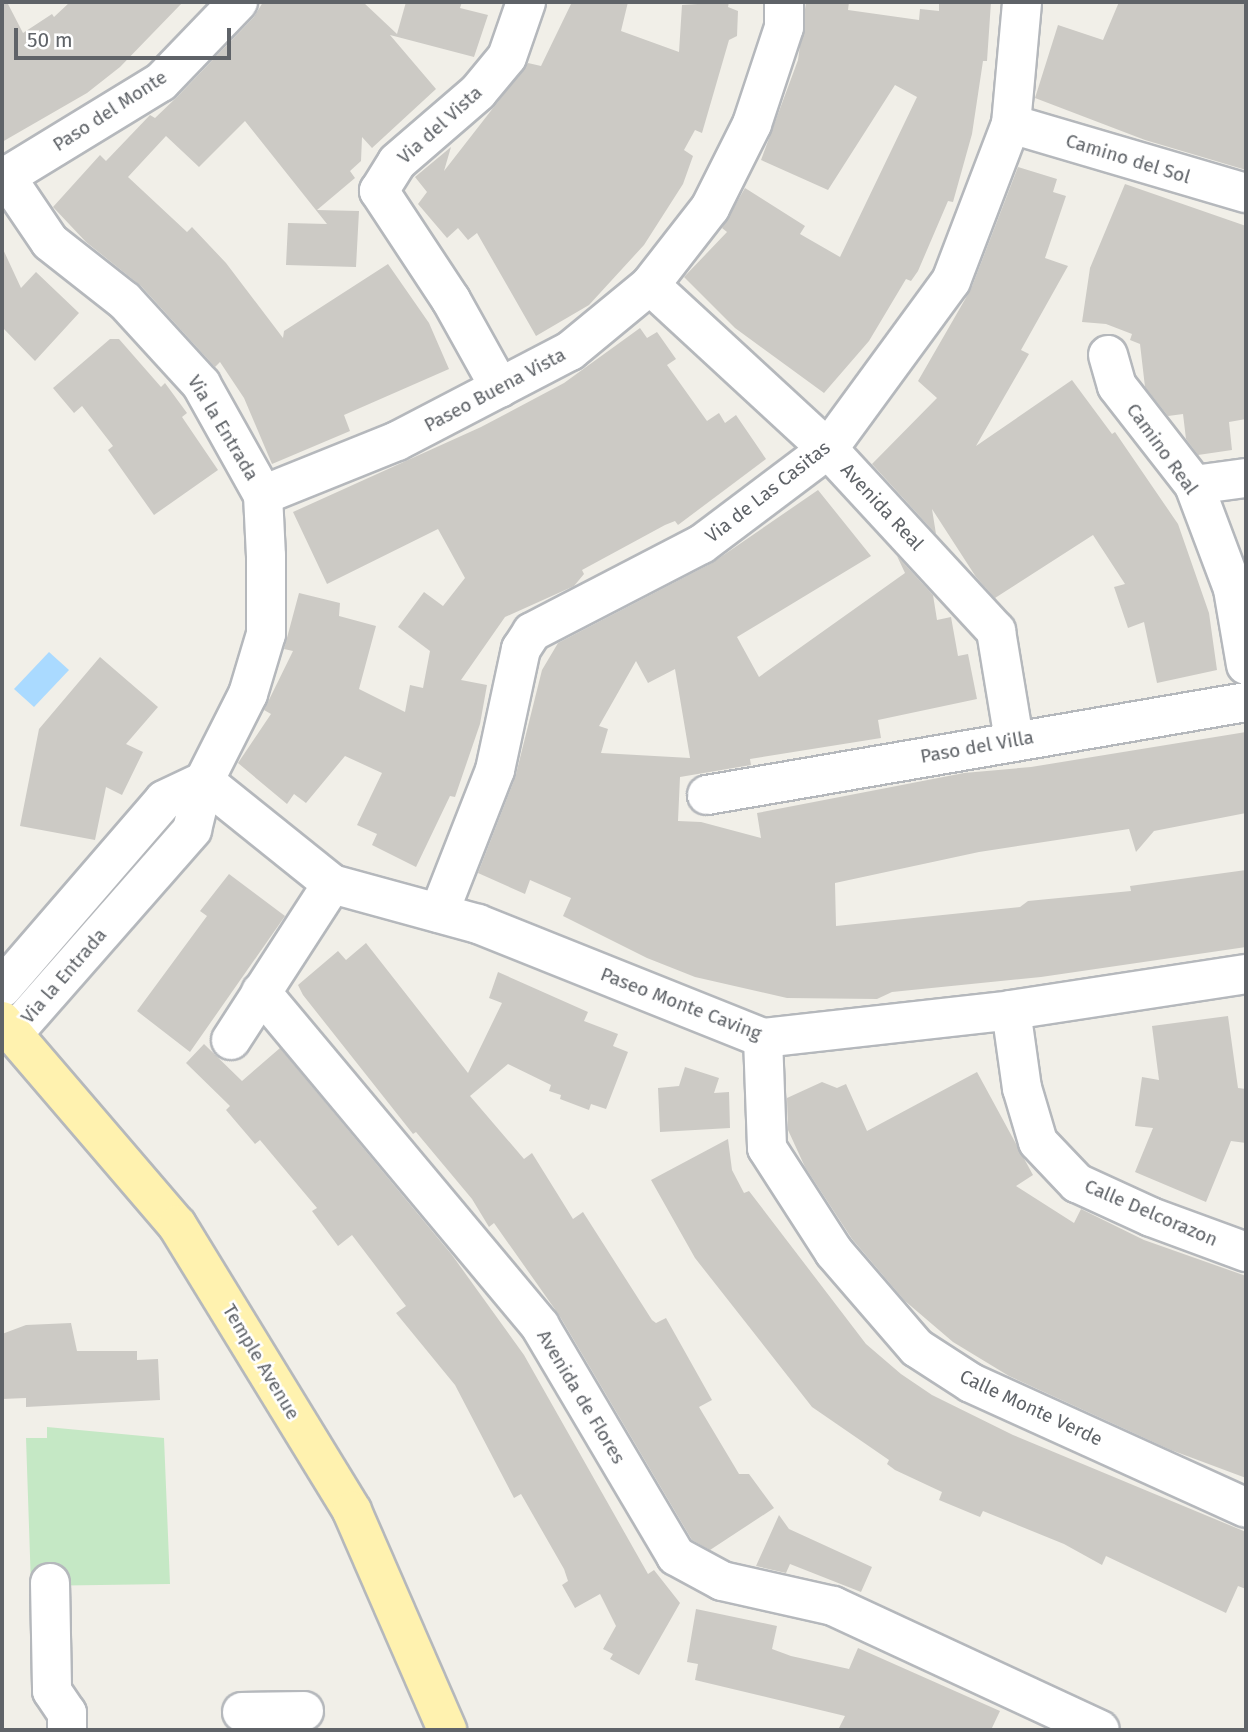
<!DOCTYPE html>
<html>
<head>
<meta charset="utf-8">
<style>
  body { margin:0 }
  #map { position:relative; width:1248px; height:1732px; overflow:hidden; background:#f1efe8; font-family:"Fira Sans",sans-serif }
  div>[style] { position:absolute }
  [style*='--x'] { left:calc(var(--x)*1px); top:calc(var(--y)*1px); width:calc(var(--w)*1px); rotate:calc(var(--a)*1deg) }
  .green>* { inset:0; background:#c5e8c5 }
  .water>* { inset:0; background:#aadaff }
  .building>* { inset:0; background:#cccac5 }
  .roads { filter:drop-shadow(2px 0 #b5b8bc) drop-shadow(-2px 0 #b5b8bc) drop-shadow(0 2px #b5b8bc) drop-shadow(0 -2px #b5b8bc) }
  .minor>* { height:38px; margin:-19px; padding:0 19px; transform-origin:19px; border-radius:19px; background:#fff }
  .major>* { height:38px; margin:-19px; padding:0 19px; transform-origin:19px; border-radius:19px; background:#fff2af }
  span { translate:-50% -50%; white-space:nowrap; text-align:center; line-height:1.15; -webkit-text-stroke:5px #fff; paint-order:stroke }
  .street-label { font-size:19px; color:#5f6368 }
  .frame { position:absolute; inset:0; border:4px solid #5f6368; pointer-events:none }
  .scale { position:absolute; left:14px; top:28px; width:217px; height:32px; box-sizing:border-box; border:4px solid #5f6368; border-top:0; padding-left:9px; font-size:21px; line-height:24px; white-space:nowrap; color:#5f6368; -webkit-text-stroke:5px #fff; paint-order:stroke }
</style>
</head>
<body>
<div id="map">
  <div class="green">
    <div style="clip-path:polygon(47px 1427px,164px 1438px,170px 1584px,31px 1586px,26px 1438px,47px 1438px)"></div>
  </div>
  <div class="water">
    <div style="clip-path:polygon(49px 652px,69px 670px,34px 707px,14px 689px)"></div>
  </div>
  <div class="building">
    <div style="clip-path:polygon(2px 2px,7px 2px,23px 33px,52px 14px,54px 17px,70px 2px,183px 2px,120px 67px,87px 93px,2px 142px)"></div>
    <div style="clip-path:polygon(263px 2px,363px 2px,397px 34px,406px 2px,462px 2px,460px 8px,488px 15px,474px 57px,390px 35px,436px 89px,372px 148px,362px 137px,361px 161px,350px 171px,355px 178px,317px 210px,359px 211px,356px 267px,286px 265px,288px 223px,327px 224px,245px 121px,199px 167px,166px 136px,128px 177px,187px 232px,192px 227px,226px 263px,283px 338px,284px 331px,388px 264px,429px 323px,449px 369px,344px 415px,350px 431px,272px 464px,244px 398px,220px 362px,215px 367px,141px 286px,86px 242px,53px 207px,100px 155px,106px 161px,150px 115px,155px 118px,177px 97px,254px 17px)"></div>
    <div style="clip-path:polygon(572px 2px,628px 2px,621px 31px,679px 52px,682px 5px,729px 2px,728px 7px,738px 11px,737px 36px,729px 40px,702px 133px,695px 130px,684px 150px,693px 156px,683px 184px,644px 245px,589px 305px,536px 336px,477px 233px,468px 240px,458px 228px,447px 238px,418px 204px,427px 192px,415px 177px,451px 147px,444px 171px,528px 63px,541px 66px)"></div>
    <div style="clip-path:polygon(806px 2px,849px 2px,848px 10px,919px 20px,920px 9px,939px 11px,939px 2px,991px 2px,987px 61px,983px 61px,972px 134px,953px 202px,948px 201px,918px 271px,911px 281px,906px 279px,869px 341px,824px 393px,735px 328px,684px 277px,727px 232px,722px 228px,745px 188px,805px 226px,800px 234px,840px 257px,917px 97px,895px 85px,828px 190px,761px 160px,798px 60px)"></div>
    <div style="clip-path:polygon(1119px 2px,1246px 2px,1246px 170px,1145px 140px,1035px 98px,1058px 25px,1103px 40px)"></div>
    <div style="clip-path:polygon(1018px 167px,1057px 179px,1053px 192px,1066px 196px,1045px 258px,1068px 266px,1021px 350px,1029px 354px,976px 446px,1072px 380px,1112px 434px,1115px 432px,1178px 524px,1209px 613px,1217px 670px,1157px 683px,1144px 622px,1128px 628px,1114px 587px,1125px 584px,1093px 535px,995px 598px,976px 577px,932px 509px,936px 534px,872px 464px,937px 398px,918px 381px,971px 289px)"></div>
    <div style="clip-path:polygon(1125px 184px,1246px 226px,1246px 419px,1229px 422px,1232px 450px,1198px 455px,1186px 439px,1183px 414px,1168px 416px,1145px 387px,1140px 344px,1130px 340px,1132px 334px,1106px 324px,1082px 322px,1090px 268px)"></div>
    <div style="clip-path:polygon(2px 247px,21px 288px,36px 272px,79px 313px,35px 361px,2px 327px)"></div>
    <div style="clip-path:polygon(640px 328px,647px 338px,657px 332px,676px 359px,667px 365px,707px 421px,719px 413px,725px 423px,736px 415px,766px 459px,678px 525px,675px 521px,665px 525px,582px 570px,584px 574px,574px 586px,505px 617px,461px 680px,487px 685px,480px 724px,455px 797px,450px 796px,416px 867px,372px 845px,377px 834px,357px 825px,382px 773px,345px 756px,306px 803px,294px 794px,287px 804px,238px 763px,271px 714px,264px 710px,293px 651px,284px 649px,299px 593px,340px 603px,339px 616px,376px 626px,359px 689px,405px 712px,410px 685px,423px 688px,430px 651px,398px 627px,424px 592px,443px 606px,465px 578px,438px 529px,327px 584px,293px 512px,481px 427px,564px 383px)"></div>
    <div style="clip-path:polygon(110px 339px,119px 339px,161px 387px,165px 383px,187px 413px,182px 417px,218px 470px,154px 515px,108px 450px,113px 446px,82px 406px,74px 413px,53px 388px)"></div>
    <div style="clip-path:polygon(evenodd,818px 490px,871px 556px,737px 637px,759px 677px,905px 573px,897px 556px,933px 595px,937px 620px,951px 617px,958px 656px,968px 654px,977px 699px,878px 720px,881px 738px,750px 759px,751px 765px,680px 777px,678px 821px,701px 822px,761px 838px,757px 813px,964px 773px,1031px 767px,1246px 732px,1246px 813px,1154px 831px,1136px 852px,1129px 829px,979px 852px,835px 883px,836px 926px,1020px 907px,1028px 901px,1131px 891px,1130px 886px,1246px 870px,1246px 947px,1041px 977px,892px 992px,877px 999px,787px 998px,695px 977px,647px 958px,563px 916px,571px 898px,530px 880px,525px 894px,478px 873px,515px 778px,542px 670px,558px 643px,712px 563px,818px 490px,636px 661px,648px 683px,675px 669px,690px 758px,601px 753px,608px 729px,599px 726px,636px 661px)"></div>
    <div style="clip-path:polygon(100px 657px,158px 707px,126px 744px,143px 752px,122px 795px,106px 787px,95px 840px,20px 826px,39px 729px)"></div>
    <div style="clip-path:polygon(229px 874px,285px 916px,190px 1052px,137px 1011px,207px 916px,200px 911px)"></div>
    <div style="clip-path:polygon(366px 943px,468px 1073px,502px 1003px,489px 998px,498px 972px,588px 1012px,584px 1021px,618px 1034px,613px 1046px,628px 1052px,606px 1109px,591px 1104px,589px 1110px,560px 1099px,561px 1095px,549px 1091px,551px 1085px,508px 1064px,470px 1096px,524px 1159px,532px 1153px,573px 1219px,583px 1212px,652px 1320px,656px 1323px,666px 1318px,712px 1400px,699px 1407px,739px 1474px,749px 1474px,774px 1508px,710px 1550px,692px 1540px,559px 1315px,494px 1223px,489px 1227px,472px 1199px,416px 1132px,413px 1134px,303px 995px,298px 985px,338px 951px,346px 960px)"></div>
    <div style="clip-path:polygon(1228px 1016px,1238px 1088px,1246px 1089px,1246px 1143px,1231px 1141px,1206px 1202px,1135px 1172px,1153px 1128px,1135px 1126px,1142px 1077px,1159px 1080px,1152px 1026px)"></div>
    <div style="clip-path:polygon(204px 1044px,242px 1081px,280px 1048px,452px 1255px,524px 1355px,648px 1574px,654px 1570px,680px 1603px,639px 1675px,610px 1659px,613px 1654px,603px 1649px,616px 1626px,600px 1594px,575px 1608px,562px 1585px,568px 1581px,564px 1569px,521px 1494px,514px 1498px,455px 1385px,396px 1313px,406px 1306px,352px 1235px,338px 1246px,312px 1211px,317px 1208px,260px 1140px,255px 1144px,226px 1110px,230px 1106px,186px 1063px)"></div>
    <div style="clip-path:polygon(685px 1067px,719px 1078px,714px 1093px,729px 1092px,730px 1128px,660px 1132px,658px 1088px,679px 1086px)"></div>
    <div style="clip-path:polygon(977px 1072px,1033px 1175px,1016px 1186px,1074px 1223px,1081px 1209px,1144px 1240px,1246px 1276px,1246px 1478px,1171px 1450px,1009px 1376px,953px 1342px,905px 1301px,852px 1239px,805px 1167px,788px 1130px,787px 1098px,822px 1082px,837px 1088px,846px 1084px,867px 1131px)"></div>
    <div style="clip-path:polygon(728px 1139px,732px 1170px,744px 1193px,749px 1191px,866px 1344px,901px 1374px,932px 1395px,1013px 1435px,1246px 1532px,1246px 1589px,1238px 1586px,1226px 1613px,1106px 1556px,1102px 1565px,1064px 1544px,983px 1511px,980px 1517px,939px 1500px,942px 1492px,895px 1470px,887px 1464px,889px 1460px,812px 1407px,695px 1258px,651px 1180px)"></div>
    <div style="clip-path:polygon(71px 1323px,77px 1351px,137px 1351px,137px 1360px,158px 1359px,160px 1400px,26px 1407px,26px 1398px,2px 1399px,2px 1334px,26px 1325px)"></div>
    <div style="clip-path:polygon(779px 1515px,789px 1529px,872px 1567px,861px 1592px,790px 1564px,786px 1573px,756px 1566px)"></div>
    <div style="clip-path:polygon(696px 1609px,777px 1626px,772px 1649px,791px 1656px,849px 1669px,858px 1648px,1000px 1711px,991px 1730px,838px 1730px,845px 1716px,695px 1680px,698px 1664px,687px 1662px)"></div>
  </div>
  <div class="roads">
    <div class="minor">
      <div style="--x:1011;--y:124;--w:245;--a:16.4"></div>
      <div style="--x:6;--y:177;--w:78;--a:55.9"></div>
      <div style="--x:50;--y:242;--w:95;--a:38.2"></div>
      <div style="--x:125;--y:301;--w:113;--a:47.5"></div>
      <div style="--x:201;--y:384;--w:127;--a:60.8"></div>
      <div style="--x:263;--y:495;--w:61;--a:87.2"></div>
      <div style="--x:266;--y:556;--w:78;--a:90"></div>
      <div style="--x:266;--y:634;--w:63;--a:106.7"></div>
      <div style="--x:248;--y:694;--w:97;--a:116.8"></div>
      <div style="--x:204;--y:781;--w:50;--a:103.8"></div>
      <div style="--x:192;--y:830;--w:271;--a:131.3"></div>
      <div style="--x:2;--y:179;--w:186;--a:-31.4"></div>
      <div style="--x:161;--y:82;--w:111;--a:-46.1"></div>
      <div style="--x:650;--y:285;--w:242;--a:42.7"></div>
      <div style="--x:828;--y:449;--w:248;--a:47.3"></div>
      <div style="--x:996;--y:631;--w:110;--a:80.6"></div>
      <div style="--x:1108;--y:355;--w:32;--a:74"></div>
      <div style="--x:1117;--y:386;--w:125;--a:52.1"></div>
      <div style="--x:1194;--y:485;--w:111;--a:69.4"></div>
      <div style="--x:1233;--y:589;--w:77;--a:80.3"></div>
      <div style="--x:500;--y:388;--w:101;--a:-119.1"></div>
      <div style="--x:451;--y:300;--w:131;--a:-123.4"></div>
      <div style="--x:379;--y:191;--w:34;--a:-58"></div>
      <div style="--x:397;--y:162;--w:107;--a:-40.8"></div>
      <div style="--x:478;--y:92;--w:45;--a:-50.4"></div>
      <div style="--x:507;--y:57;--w:58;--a:-70.9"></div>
      <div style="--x:1194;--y:485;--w:52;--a:-7.7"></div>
      <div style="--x:263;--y:495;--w:144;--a:-21.9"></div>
      <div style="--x:397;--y:441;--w:195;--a:-27.5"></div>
      <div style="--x:570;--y:351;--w:104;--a:-39.5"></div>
      <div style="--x:650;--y:285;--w:98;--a:-52.1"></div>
      <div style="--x:710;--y:208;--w:94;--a:-63.4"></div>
      <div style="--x:752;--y:124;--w:102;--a:-71.7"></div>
      <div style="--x:784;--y:27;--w:25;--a:-90"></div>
      <div style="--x:204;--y:781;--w:164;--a:38.8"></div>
      <div style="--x:332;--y:884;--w:151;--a:15.3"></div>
      <div style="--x:478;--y:924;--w:307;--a:21.8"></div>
      <div style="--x:763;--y:1038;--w:250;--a:-6.4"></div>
      <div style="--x:1011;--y:1010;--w:238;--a:-8.7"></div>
      <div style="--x:707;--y:795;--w:547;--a:-9.79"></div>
      <div style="--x:439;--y:913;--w:154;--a:-68.6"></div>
      <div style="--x:495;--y:770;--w:124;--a:-77.9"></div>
      <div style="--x:521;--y:649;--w:20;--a:-57"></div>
      <div style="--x:532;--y:632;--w:191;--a:-27.4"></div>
      <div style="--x:702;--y:544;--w:158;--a:-37"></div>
      <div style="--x:828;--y:449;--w:208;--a:-53.8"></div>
      <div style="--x:951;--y:281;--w:168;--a:-69.1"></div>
      <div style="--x:1011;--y:124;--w:122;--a:-84.8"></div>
      <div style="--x:2;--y:988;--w:248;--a:-49.2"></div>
      <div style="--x:164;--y:800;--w:44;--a:-25.4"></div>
      <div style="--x:261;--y:992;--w:435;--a:50.1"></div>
      <div style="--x:540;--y:1326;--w:267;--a:59.4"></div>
      <div style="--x:676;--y:1556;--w:52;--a:28.5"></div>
      <div style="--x:722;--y:1581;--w:114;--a:12.7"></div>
      <div style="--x:833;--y:1606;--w:294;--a:24.9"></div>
      <div style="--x:1011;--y:1010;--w:79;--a:82"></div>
      <div style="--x:1022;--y:1088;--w:56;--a:73.5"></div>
      <div style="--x:1038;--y:1142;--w:57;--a:46.4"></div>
      <div style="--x:1077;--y:1183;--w:81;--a:24.7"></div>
      <div style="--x:1151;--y:1217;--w:101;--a:20.2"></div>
      <div style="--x:763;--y:1038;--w:110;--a:87.9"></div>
      <div style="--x:767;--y:1148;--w:124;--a:57.2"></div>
      <div style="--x:834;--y:1252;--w:127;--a:49.2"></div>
      <div style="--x:917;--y:1348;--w:64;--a:32.9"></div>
      <div style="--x:971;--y:1383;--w:302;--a:24.4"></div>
      <div style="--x:231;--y:1040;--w:186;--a:-57.1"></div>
      <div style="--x:50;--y:1583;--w:108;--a:88.9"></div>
      <div style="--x:52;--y:1691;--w:27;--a:56"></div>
      <div style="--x:67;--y:1713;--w:17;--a:90"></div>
      <div style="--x:242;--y:1712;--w:62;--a:-0.9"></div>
    </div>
    <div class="major">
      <div style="--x:2;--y:1021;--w:269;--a:49.4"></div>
      <div style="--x:177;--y:1225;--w:335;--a:58.5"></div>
      <div style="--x:352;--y:1511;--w:239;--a:66.5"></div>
    </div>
  </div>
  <div class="street-label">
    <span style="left:110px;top:111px;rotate:-33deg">Paso del Monte</span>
    <span style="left:440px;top:125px;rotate:-42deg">Via del Vista</span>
    <span style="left:1128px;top:159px;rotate:17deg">Camino del Sol</span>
    <span style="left:495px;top:390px;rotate:-28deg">Paseo Buena Vista</span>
    <span style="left:223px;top:428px;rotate:59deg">Via la Entrada</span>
    <span style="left:1162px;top:449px;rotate:54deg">Camino Real</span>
    <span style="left:768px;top:492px;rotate:-38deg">Via de Las Casitas</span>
    <span style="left:882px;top:507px;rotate:47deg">Avenida Real</span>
    <span style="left:977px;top:747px;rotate:-10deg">Paso del Villa</span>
    <span style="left:64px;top:976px;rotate:-49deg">Via la Entrada</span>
    <span style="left:681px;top:1004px;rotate:21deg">Paseo Monte Caving</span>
    <span style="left:1151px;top:1213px;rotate:23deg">Calle Delcorazon</span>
    <span style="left:261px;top:1362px;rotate:59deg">Temple Avenue</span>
    <span style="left:581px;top:1397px;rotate:59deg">Avenida de Flores</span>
    <span style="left:1031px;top:1408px;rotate:25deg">Calle Monte Verde</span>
  </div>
  <div class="frame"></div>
  <div class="scale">50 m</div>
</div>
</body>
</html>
